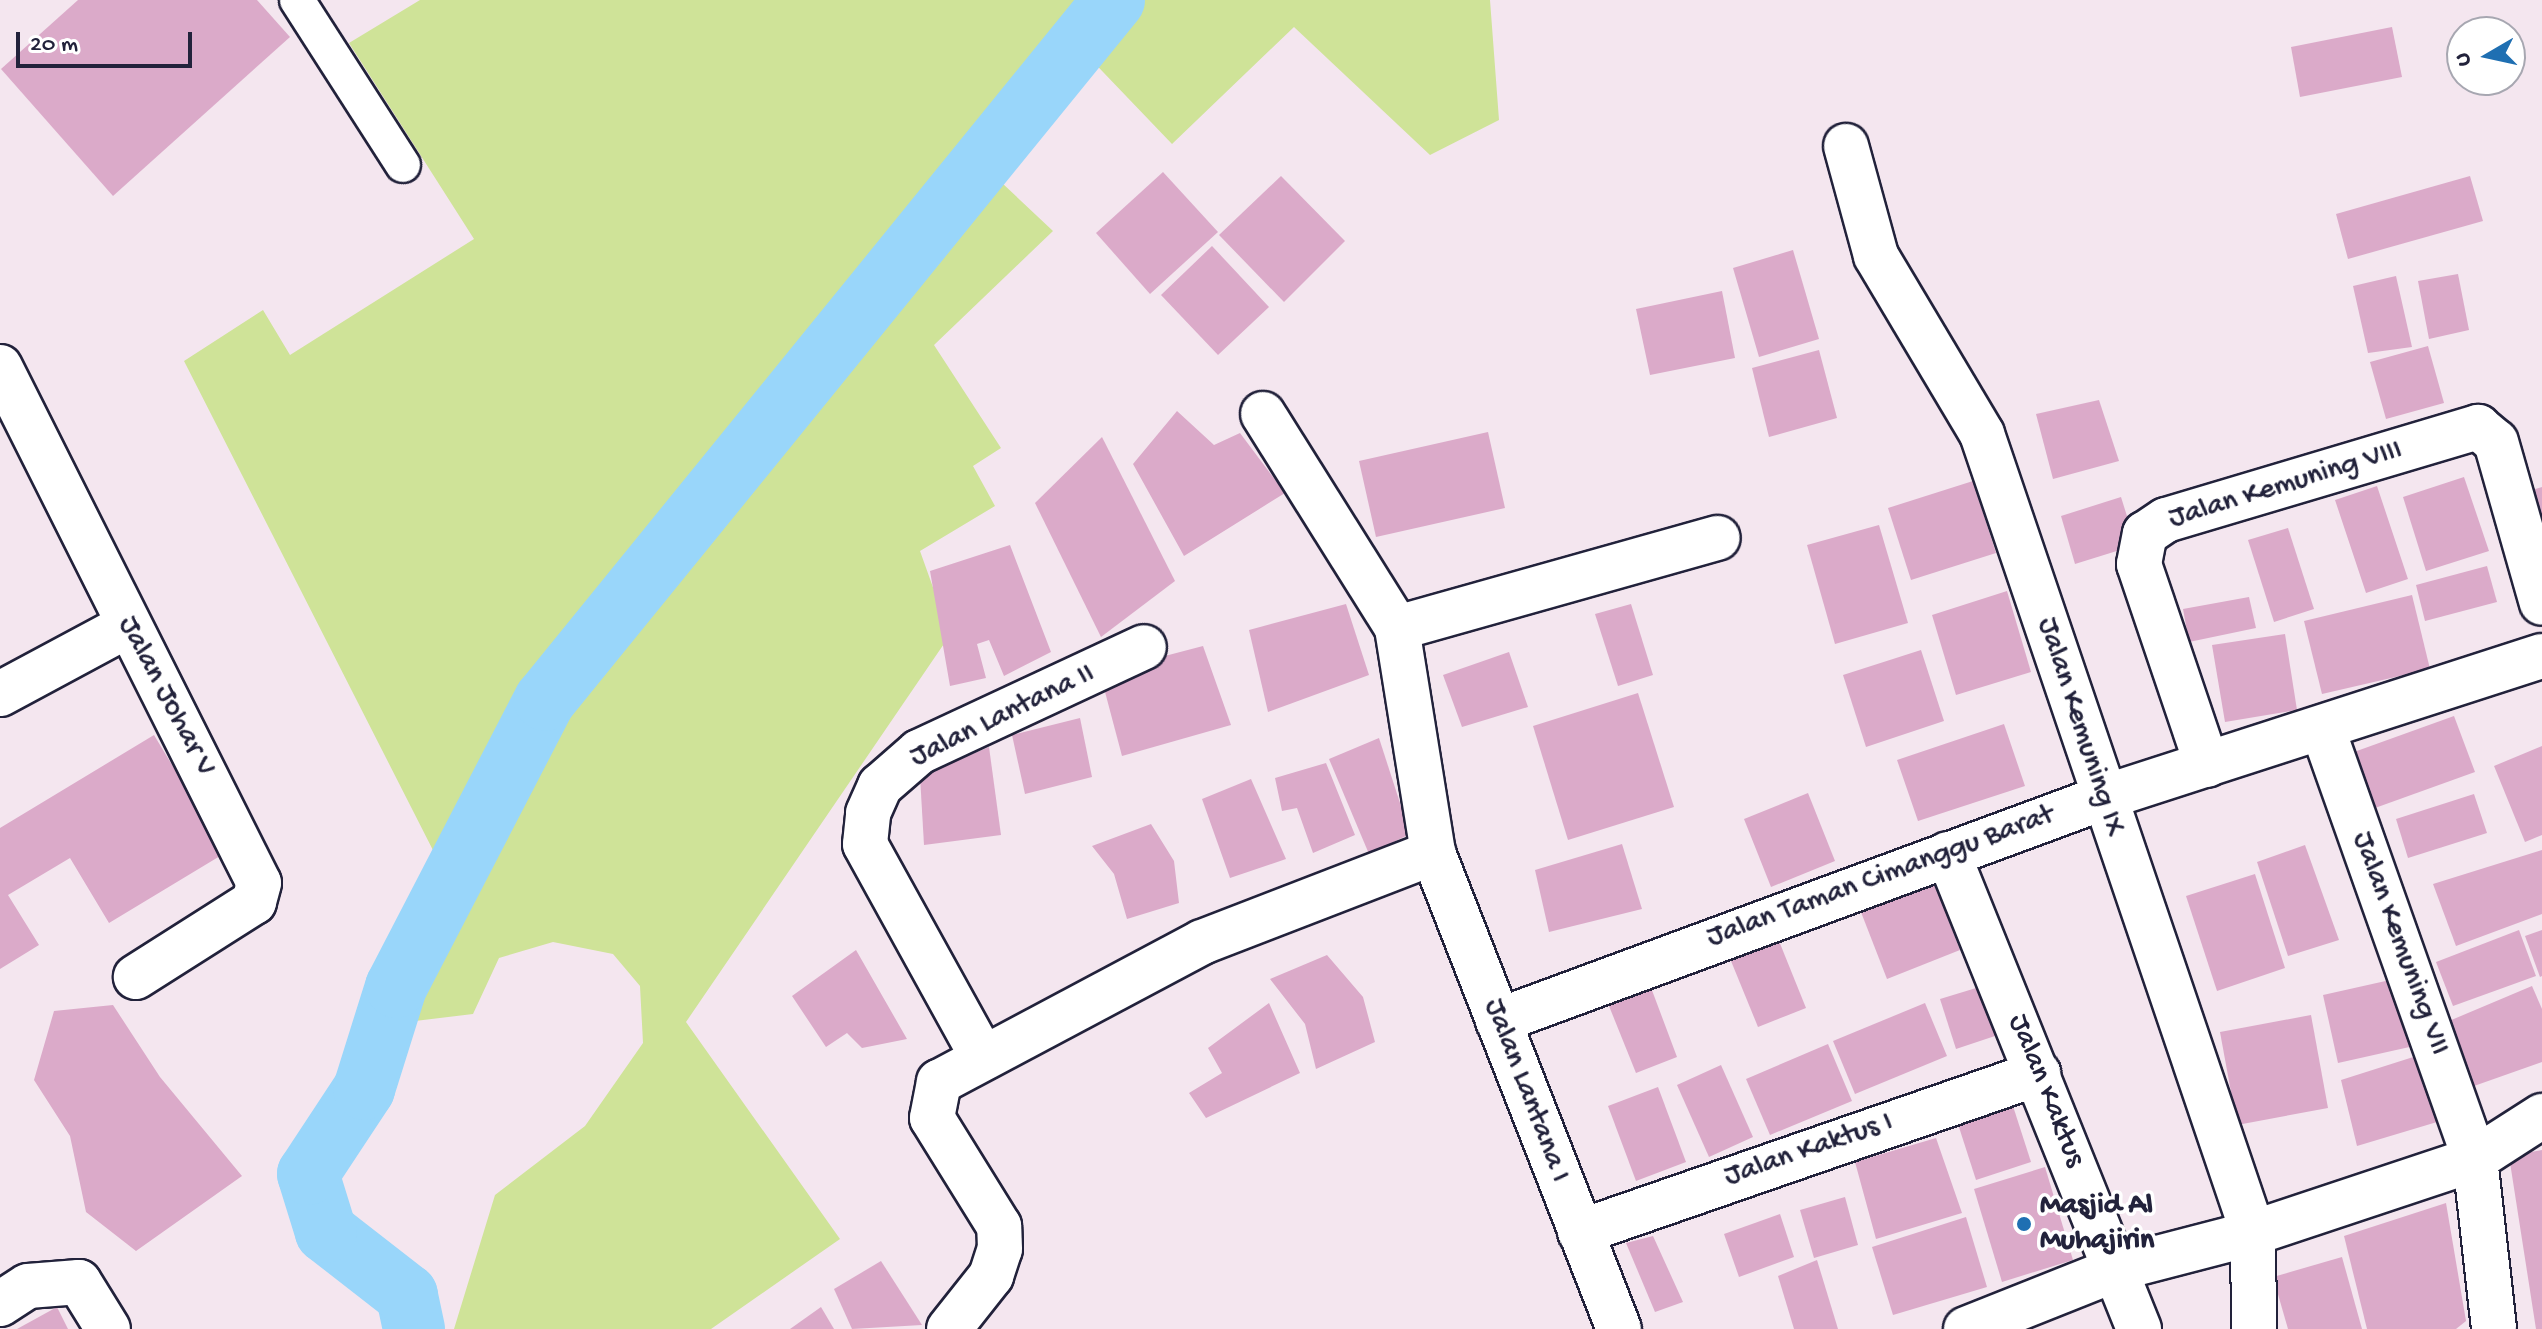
<!DOCTYPE html>
<html>
<head>
<meta charset="utf-8">
<style>
  body { margin:0 }
  #map { position:relative; width:2542px; height:1329px; overflow:hidden; background:#f4e6ef; font-family:"Gochi Hand",sans-serif }
  div>[style] { position:absolute }
  [style*='--x'] { left:calc(var(--x)*1px); top:calc(var(--y)*1px); width:calc(var(--w)*1px); rotate:calc(var(--a)*1deg) }
  .green>* { inset:0; background:#cfe398 }
  .canal>* { height:62px; margin:-31px; padding:0 31px; transform-origin:31px; border-radius:31px; background:#99d6fa }
  .building>* { inset:0; background:#dbaac9 }
  .roads { filter:drop-shadow(2px 0 #22223b) drop-shadow(-2px 0 #22223b) drop-shadow(0 2px #22223b) drop-shadow(0 -2px #22223b) }
  .service>* { height:34px; margin:-17px; padding:0 17px; transform-origin:17px; border-radius:17px; background:#fff }
  .minor>* { height:44px; margin:-22px; padding:0 22px; transform-origin:22px; border-radius:22px; background:#fff }
  .dots>* { width:22px; height:22px; translate:-50% -50%; box-sizing:border-box; border:4px solid #fff; border-radius:50% }
  span { translate:-50% -50%; white-space:nowrap; text-align:center; line-height:1.15; -webkit-text-stroke:7px #fff; paint-order:stroke }
  .street-label { font-size:30px; color:#22223b }
  .poi-label { font-size:30px; color:#22223b; font-weight:700 }
  .left { translate:0 -50%; text-align:left }
  .north { position:absolute; left:2446px; top:16px; width:80px; height:80px; box-sizing:border-box; background:#fff; border:2px solid #a7a7b1; border-radius:50%; rotate:261deg; font-size:22px; font-weight:700; line-height:32px; text-align:center; color:#22223b }
  .north::after { content:''; display:block; margin:auto; width:28px; height:36px; background:#1f6fb2; clip-path:polygon(50% 0,100% 100%,50% 72%,0 100%) }
  .scale { position:absolute; left:16px; top:32px; width:176px; height:36px; box-sizing:border-box; border:4px solid #22223b; border-top:0; padding-left:10px; font-size:24px; line-height:28px; white-space:nowrap; color:#22223b; -webkit-text-stroke:6px #fff; paint-order:stroke }
</style>
</head>
<body>
<div id="map">
  <div class="green">
    <div style="clip-path:polygon(420px 0,1490px 0,1499px 120px,1430px 155px,1294px 27px,1172px 144px,1081px 49px,984px 166px,1053px 231px,934px 345px,1001px 448px,973px 466px,995px 506px,920px 551px,950px 635px,686px 1022px,840px 1239px,711px 1329px,454px 1329px,495px 1195px,585px 1126px,643px 1043px,640px 986px,613px 954px,553px 942px,499px 958px,473px 1014px,415px 1021px,385px 985px,439px 862px,184px 361px,263px 310px,290px 355px,474px 239px,349px 43px)"></div>
  </div>
  <div class="canal">
    <div style="--x:414;--y:1329;--w:35;--a:-102"></div>
    <div style="--x:407;--y:1295;--w:103;--a:-142.1"></div>
    <div style="--x:326;--y:1232;--w:61;--a:-107.2"></div>
    <div style="--x:308;--y:1174;--w:102;--a:-56.6"></div>
    <div style="--x:364;--y:1089;--w:107;--a:-72.6"></div>
    <div style="--x:396;--y:987;--w:323;--a:-62.6"></div>
    <div style="--x:545;--y:700;--w:902;--a:-50.89"></div>
  </div>
  <div class="building">
    <div style="clip-path:polygon(78px 0,257px 0,290px 37px,113px 196px,1px 69px)"></div>
    <div style="clip-path:polygon(2392px 27px,2402px 77px,2300px 97px,2291px 47px)"></div>
    <div style="clip-path:polygon(1163px 172px,1218px 232px,1150px 294px,1096px 233px)"></div>
    <div style="clip-path:polygon(1281px 176px,1345px 241px,1284px 302px,1219px 235px)"></div>
    <div style="clip-path:polygon(2470px 176px,2483px 221px,2348px 259px,2336px 214px)"></div>
    <div style="clip-path:polygon(1212px 246px,1269px 307px,1218px 355px,1161px 295px)"></div>
    <div style="clip-path:polygon(1793px 250px,1819px 339px,1759px 357px,1733px 268px)"></div>
    <div style="clip-path:polygon(2458px 274px,2469px 330px,2429px 339px,2418px 281px)"></div>
    <div style="clip-path:polygon(2396px 276px,2412px 347px,2368px 353px,2353px 286px)"></div>
    <div style="clip-path:polygon(1722px 291px,1735px 358px,1650px 375px,1636px 309px)"></div>
    <div style="clip-path:polygon(2428px 346px,2444px 403px,2386px 419px,2370px 362px)"></div>
    <div style="clip-path:polygon(1819px 350px,1837px 418px,1769px 437px,1752px 368px)"></div>
    <div style="clip-path:polygon(2099px 400px,2119px 461px,2053px 479px,2036px 414px)"></div>
    <div style="clip-path:polygon(1177px 411px,1214px 445px,1240px 433px,1285px 493px,1184px 556px,1133px 464px)"></div>
    <div style="clip-path:polygon(1488px 432px,1505px 508px,1376px 537px,1359px 461px)"></div>
    <div style="clip-path:polygon(1102px 437px,1175px 581px,1101px 637px,1035px 503px)"></div>
    <div style="clip-path:polygon(2464px 477px,2489px 551px,2426px 571px,2403px 497px)"></div>
    <div style="clip-path:polygon(1973px 481px,1996px 553px,1911px 580px,1888px 508px)"></div>
    <div style="clip-path:polygon(2377px 486px,2408px 579px,2366px 593px,2335px 500px)"></div>
    <div style="clip-path:polygon(2542px 487px,2542px 525px,2529px 491px)"></div>
    <div style="clip-path:polygon(2121px 497px,2136px 545px,2075px 564px,2061px 516px)"></div>
    <div style="clip-path:polygon(1879px 525px,1908px 623px,1835px 644px,1807px 545px)"></div>
    <div style="clip-path:polygon(2288px 528px,2314px 609px,2274px 622px,2248px 540px)"></div>
    <div style="clip-path:polygon(1010px 545px,1051px 652px,1004px 676px,989px 640px,977px 644px,986px 678px,950px 686px,930px 571px)"></div>
    <div style="clip-path:polygon(2487px 566px,2497px 602px,2425px 621px,2416px 585px)"></div>
    <div style="clip-path:polygon(2007px 591px,2031px 672px,1956px 695px,1932px 615px)"></div>
    <div style="clip-path:polygon(2412px 595px,2430px 669px,2322px 694px,2304px 621px)"></div>
    <div style="clip-path:polygon(2249px 597px,2256px 628px,2189px 642px,2183px 609px)"></div>
    <div style="clip-path:polygon(1346px 604px,1369px 675px,1268px 712px,1249px 630px)"></div>
    <div style="clip-path:polygon(1631px 604px,1653px 675px,1618px 686px,1595px 614px)"></div>
    <div style="clip-path:polygon(2285px 634px,2297px 710px,2225px 722px,2212px 645px)"></div>
    <div style="clip-path:polygon(1203px 646px,1231px 725px,1122px 756px,1100px 673px)"></div>
    <div style="clip-path:polygon(1921px 650px,1944px 721px,1866px 747px,1843px 675px)"></div>
    <div style="clip-path:polygon(1509px 652px,1528px 707px,1462px 727px,1443px 675px)"></div>
    <div style="clip-path:polygon(1638px 693px,1674px 807px,1568px 840px,1533px 726px)"></div>
    <div style="clip-path:polygon(2454px 716px,2475px 772px,2375px 808px,2354px 752px)"></div>
    <div style="clip-path:polygon(1080px 718px,1092px 777px,1025px 794px,1012px 735px)"></div>
    <div style="clip-path:polygon(2004px 724px,2025px 786px,1918px 821px,1897px 760px)"></div>
    <div style="clip-path:polygon(154px 735px,225px 853px,109px 923px,70px 858px,8px 895px,39px 945px,0 969px,0 828px)"></div>
    <div style="clip-path:polygon(1379px 738px,1410px 834px,1369px 854px,1329px 759px)"></div>
    <div style="clip-path:polygon(2542px 746px,2542px 835px,2525px 842px,2494px 766px)"></div>
    <div style="clip-path:polygon(989px 747px,1001px 835px,924px 845px,920px 776px)"></div>
    <div style="clip-path:polygon(1326px 763px,1355px 835px,1313px 853px,1297px 808px,1282px 811px,1275px 778px)"></div>
    <div style="clip-path:polygon(1251px 779px,1286px 859px,1230px 878px,1202px 799px)"></div>
    <div style="clip-path:polygon(1808px 793px,1835px 861px,1771px 887px,1744px 819px)"></div>
    <div style="clip-path:polygon(2474px 794px,2487px 833px,2408px 858px,2396px 819px)"></div>
    <div style="clip-path:polygon(1151px 824px,1174px 861px,1179px 903px,1127px 919px,1114px 874px,1092px 846px)"></div>
    <div style="clip-path:polygon(1622px 844px,1642px 909px,1549px 932px,1535px 870px)"></div>
    <div style="clip-path:polygon(2305px 845px,2339px 940px,2288px 956px,2257px 862px)"></div>
    <div style="clip-path:polygon(2542px 850px,2542px 914px,2456px 946px,2433px 884px)"></div>
    <div style="clip-path:polygon(2255px 874px,2285px 968px,2217px 991px,2186px 896px)"></div>
    <div style="clip-path:polygon(1933px 879px,1960px 950px,1887px 979px,1859px 907px)"></div>
    <div style="clip-path:polygon(2519px 930px,2536px 976px,2453px 1006px,2436px 962px)"></div>
    <div style="clip-path:polygon(2542px 930px,2542px 976px,2540px 977px,2525px 936px)"></div>
    <div style="clip-path:polygon(1779px 941px,1806px 1008px,1758px 1027px,1731px 961px)"></div>
    <div style="clip-path:polygon(856px 950px,907px 1039px,862px 1048px,847px 1033px,826px 1047px,792px 996px)"></div>
    <div style="clip-path:polygon(1327px 955px,1363px 997px,1375px 1042px,1316px 1069px,1305px 1024px,1270px 979px)"></div>
    <div style="clip-path:polygon(2399px 978px,2414px 1046px,2338px 1063px,2323px 995px)"></div>
    <div style="clip-path:polygon(1650px 985px,1677px 1057px,1636px 1073px,1607px 1001px)"></div>
    <div style="clip-path:polygon(1986px 985px,2001px 1034px,1956px 1049px,1940px 999px)"></div>
    <div style="clip-path:polygon(2532px 986px,2542px 1009px,2542px 1062px,2474px 1086px,2449px 1021px)"></div>
    <div style="clip-path:polygon(1269px 1003px,1300px 1073px,1206px 1118px,1189px 1093px,1222px 1073px,1208px 1048px)"></div>
    <div style="clip-path:polygon(1925px 1003px,1947px 1056px,1855px 1094px,1833px 1041px)"></div>
    <div style="clip-path:polygon(113px 1005px,160px 1077px,242px 1176px,136px 1251px,86px 1212px,70px 1136px,34px 1080px,54px 1011px)"></div>
    <div style="clip-path:polygon(2311px 1015px,2328px 1108px,2237px 1125px,2220px 1032px)"></div>
    <div style="clip-path:polygon(1828px 1044px,1852px 1101px,1770px 1135px,1746px 1079px)"></div>
    <div style="clip-path:polygon(2429px 1052px,2447px 1119px,2357px 1146px,2341px 1080px)"></div>
    <div style="clip-path:polygon(1721px 1065px,1753px 1137px,1709px 1157px,1677px 1085px)"></div>
    <div style="clip-path:polygon(1658px 1087px,1686px 1162px,1636px 1181px,1608px 1106px)"></div>
    <div style="clip-path:polygon(2012px 1103px,2031px 1162px,1976px 1180px,1957px 1121px)"></div>
    <div style="clip-path:polygon(1936px 1138px,1962px 1213px,1876px 1239px,1855px 1162px)"></div>
    <div style="clip-path:polygon(2542px 1150px,2542px 1329px,2536px 1329px,2509px 1156px)"></div>
    <div style="clip-path:polygon(2045px 1167px,2073px 1260px,2002px 1282px,1974px 1189px)"></div>
    <div style="clip-path:polygon(1845px 1197px,1858px 1245px,1814px 1258px,1800px 1210px)"></div>
    <div style="clip-path:polygon(2446px 1203px,2466px 1321px,2456px 1329px,2367px 1329px,2344px 1236px)"></div>
    <div style="clip-path:polygon(1780px 1214px,1794px 1257px,1739px 1277px,1724px 1234px)"></div>
    <div style="clip-path:polygon(1966px 1217px,1987px 1287px,1893px 1315px,1872px 1247px)"></div>
    <div style="clip-path:polygon(1653px 1236px,1683px 1302px,1655px 1312px,1626px 1243px)"></div>
    <div style="clip-path:polygon(2342px 1257px,2362px 1329px,2288px 1329px,2273px 1277px)"></div>
    <div style="clip-path:polygon(1817px 1260px,1838px 1329px,1794px 1329px,1778px 1276px)"></div>
    <div style="clip-path:polygon(881px 1261px,922px 1325px,852px 1329px,834px 1289px)"></div>
    <div style="clip-path:polygon(57px 1307px,68px 1329px,17px 1329px)"></div>
    <div style="clip-path:polygon(821px 1307px,834px 1329px,790px 1329px)"></div>
  </div>
  <div class="roads">
    <div class="service">
      <div style="--x:297;--y:0;--w:196;--a:57.3"></div>
    </div>
    <div class="minor">
      <div style="--x:1846;--y:146;--w:114;--a:74.7"></div>
      <div style="--x:1876;--y:256;--w:207;--a:59.2"></div>
      <div style="--x:1982;--y:434;--w:844;--a:71.26"></div>
      <div style="--x:2253;--y:1233;--w:96;--a:89.4"></div>
      <div style="--x:0;--y:367;--w:577;--a:63.35"></div>
      <div style="--x:259;--y:883;--w:20;--a:105"></div>
      <div style="--x:254;--y:902;--w:140;--a:147.6"></div>
      <div style="--x:1263;--y:414;--w:252;--a:57.9"></div>
      <div style="--x:1397;--y:628;--w:228;--a:80.9"></div>
      <div style="--x:1433;--y:853;--w:511;--a:68.66"></div>
      <div style="--x:1397;--y:628;--w:333;--a:-15.7"></div>
      <div style="--x:0;--y:694;--w:144;--a:-28.2"></div>
      <div style="--x:2323;--y:730;--w:455;--a:70.5"></div>
      <div style="--x:2475;--y:1159;--w:171;--a:83.6"></div>
      <div style="--x:2207;--y:765;--w:212;--a:-108.7"></div>
      <div style="--x:2139;--y:564;--w:31;--a:-79"></div>
      <div style="--x:2145;--y:534;--w:25;--a:-34"></div>
      <div style="--x:2166;--y:520;--w:326;--a:-16.6"></div>
      <div style="--x:2478;--y:427;--w:23;--a:40"></div>
      <div style="--x:2496;--y:442;--w:167;--a:74.1"></div>
      <div style="--x:1948;--y:854;--w:512;--a:68.09"></div>
      <div style="--x:1498;--y:1021;--w:644;--a:-20.26"></div>
      <div style="--x:2102;--y:798;--w:462;--a:-17.9"></div>
      <div style="--x:983;--y:1058;--w:244;--a:-118.9"></div>
      <div style="--x:865;--y:844;--w:31;--a:-84"></div>
      <div style="--x:868;--y:813;--w:30;--a:-66"></div>
      <div style="--x:880;--y:786;--w:52;--a:-41.1"></div>
      <div style="--x:919;--y:752;--w:248;--a:-25"></div>
      <div style="--x:1580;--y:1232;--w:485;--a:-19.1"></div>
      <div style="--x:0;--y:1304;--w:33;--a:-33"></div>
      <div style="--x:28;--y:1286;--w:51;--a:-4.5"></div>
      <div style="--x:79;--y:1282;--w:55;--a:58.3"></div>
      <div style="--x:949;--y:1329;--w:68;--a:-51.6"></div>
      <div style="--x:991;--y:1276;--w:28;--a:-72"></div>
      <div style="--x:1000;--y:1249;--w:23;--a:-92"></div>
      <div style="--x:999;--y:1226;--w:127;--a:-121.8"></div>
      <div style="--x:932;--y:1118;--w:37;--a:-79"></div>
      <div style="--x:939;--y:1082;--w:298;--a:-28"></div>
      <div style="--x:1202;--y:942;--w:248;--a:-21.1"></div>
      <div style="--x:1966;--y:1329;--w:165;--a:-21.7"></div>
      <div style="--x:2119;--y:1268;--w:138;--a:-14.6"></div>
      <div style="--x:2253;--y:1233;--w:234;--a:-18.4"></div>
      <div style="--x:2475;--y:1159;--w:80;--a:-32.7"></div>
    </div>
  </div>
  <div class="dots">
    <div style="left:2024px;top:1224px;background:#1f6fb2"></div>
  </div>
  <div class="street-label">
    <span style="left:2286px;top:486px;rotate:-17deg">Jalan Kemuning VIII</span>
    <span style="left:165px;top:697px;rotate:62deg">Jalan Johar V</span>
    <span style="left:1003px;top:717px;rotate:-26deg">Jalan Lantana II</span>
    <span style="left:2079px;top:727px;rotate:72deg">Jalan Kemuning IX</span>
    <span style="left:1881px;top:878px;rotate:-20deg">Jalan Taman Cimanggu Barat</span>
    <span style="left:2399px;top:944px;rotate:70deg">Jalan Kemuning VII</span>
    <span style="left:1525px;top:1091px;rotate:69deg">Jalan Lantana I</span>
    <span style="left:2045px;top:1091px;rotate:68deg">Jalan Kaktus</span>
    <span style="left:1809px;top:1151px;rotate:-19deg">Jalan Kaktus I</span>
  </div>
  <div class="poi-label">
    <span class="left" style="left:2040px;top:1224px">Masjid Al<br>Muhajirin</span>
  </div>
  <div class="north">U</div>
  <div class="scale">20 m</div>
</div>
</body>
</html>
